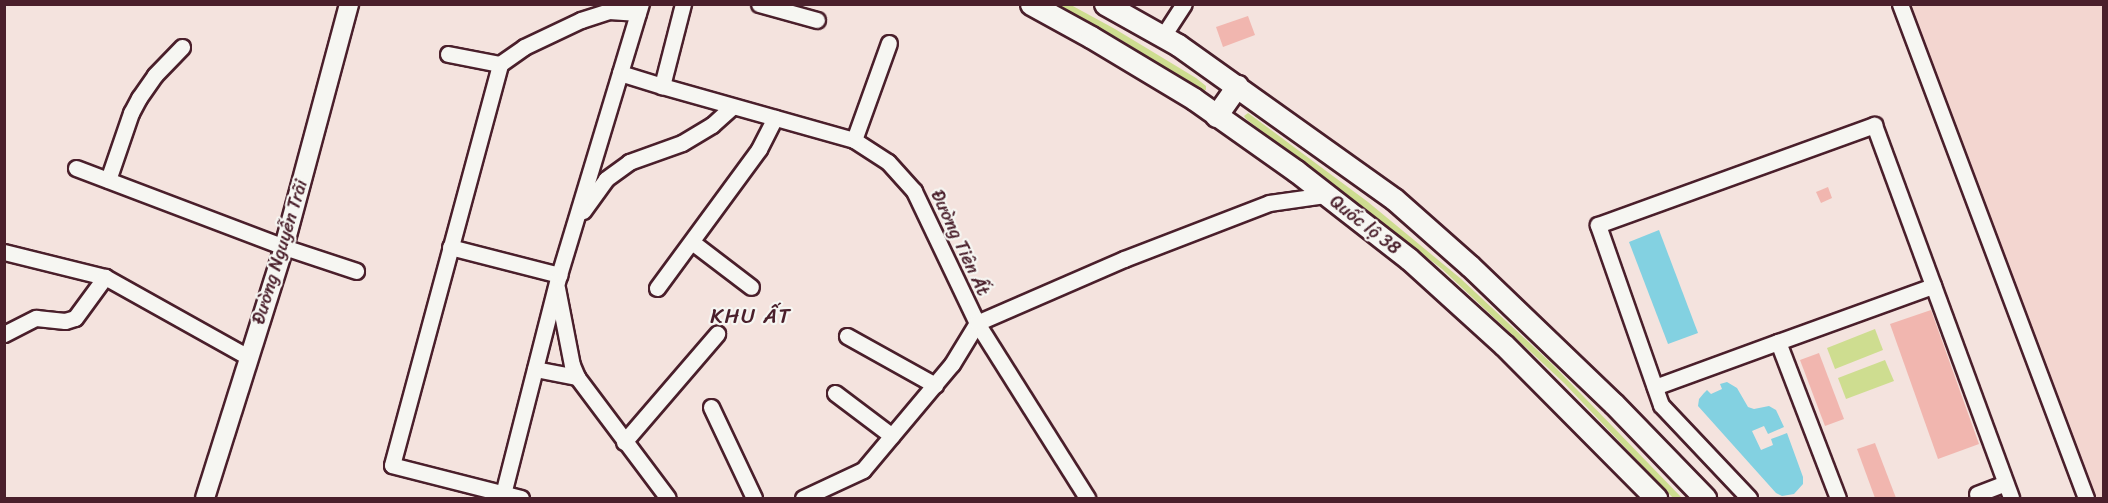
<!DOCTYPE html>
<html>
<head>
<meta charset="utf-8">
<style>
  body { margin:0 }
  #map { position:relative; width:2108px; height:503px; overflow:hidden; background:#f4e3de; font-family:Sriracha,sans-serif }
  div>[style] { position:absolute }
  [style*='--x'] { left:calc(var(--x)*1px); top:calc(var(--y)*1px); width:calc(var(--w)*1px); rotate:calc(var(--a)*1deg) }
  .built>* { inset:0; background:#f3d6d0 }
  .green>* { inset:0; background:#cedd90 }
  .water>* { inset:0; background:#83d1e1 }
  .building>* { inset:0; background:#f1b6af }
  .roads { filter:drop-shadow(2px 0 #4a1f2b) drop-shadow(-2px 0 #4a1f2b) drop-shadow(0 2px #4a1f2b) drop-shadow(0 -2px #4a1f2b) }
  .minor>* { height:15px; margin:-7.5px; padding:0 7.5px; transform-origin:7.5px; border-radius:7.5px; background:#f6f6f2 }
  .major>* { height:18px; margin:-9px; padding:0 9px; transform-origin:9px; border-radius:9px; background:#f6f6f2 }
  .highway>* { height:21px; margin:-10.5px; padding:0 10.5px; transform-origin:10.5px; border-radius:10.5px; background:#f6f6f2 }
  span { translate:-50% -50%; white-space:nowrap; text-align:center; line-height:1.15; -webkit-text-stroke:4.5px #f6f6f2; paint-order:stroke }
  .street-label { font-size:18px; color:#4a1f2b }
  .quarter-label { font-size:21px; color:#4a1f2b; letter-spacing:1.5px }
  .frame { position:absolute; inset:0; border:6px solid #4a1f2b; pointer-events:none }
</style>
</head>
<body>
<div id="map">
  <div class="built">
    <div style="clip-path:polygon(1904px 5px,2103px 5px,2103px 498px,2094px 498px)"></div>
  </div>
  <div class="green">
    <div style="clip-path:polygon(1058px 5px,1071px 5px,1115px 29px,1196px 78px,1206px 86px,1206px 90px,1201px 92px,1118px 38px)"></div>
    <div style="clip-path:polygon(1248px 113px,1368px 202px,1460px 278px,1552px 364px,1682px 498px,1673px 498px,1564px 383px,1442px 269px,1246px 119px,1244px 116px)"></div>
    <div style="clip-path:polygon(1875px 329px,1883px 350px,1835px 369px,1827px 348px)"></div>
    <div style="clip-path:polygon(1885px 360px,1894px 381px,1846px 399px,1838px 378px)"></div>
  </div>
  <div class="water">
    <div style="clip-path:polygon(1659px 230px,1698px 333px,1668px 344px,1629px 242px)"></div>
    <div style="clip-path:polygon(1727px 382px,1737px 388px,1748px 407px,1754px 409px,1769px 406px,1776px 410px,1784px 427px,1768px 434px,1764px 426px,1752px 431px,1761px 450px,1773px 445px,1771px 439px,1787px 433px,1803px 477px,1803px 484px,1794px 494px,1782px 496px,1776px 493px,1698px 406px,1699px 399px,1704px 393px,1707px 390px,1711px 394px,1722px 389px,1720px 384px)"></div>
  </div>
  <div class="building">
    <div style="clip-path:polygon(1248px 16px,1255px 35px,1223px 47px,1216px 27px)"></div>
    <div style="clip-path:polygon(1828px 187px,1832px 198px,1821px 203px,1816px 192px)"></div>
    <div style="clip-path:polygon(1931px 310px,1979px 444px,1938px 459px,1890px 324px)"></div>
    <div style="clip-path:polygon(1819px 353px,1844px 419px,1825px 426px,1800px 360px)"></div>
    <div style="clip-path:polygon(1875px 443px,1896px 498px,1875px 498px,1857px 449px)"></div>
  </div>
  <div class="roads">
    <div class="minor">
      <div style="--x:683;--y:4;--w:85;--a:104.4"></div>
      <div style="--x:662;--y:86;--w:199;--a:15.7"></div>
      <div style="--x:854;--y:140;--w:40;--a:32.9"></div>
      <div style="--x:888;--y:162;--w:39;--a:48"></div>
      <div style="--x:914;--y:191;--w:146;--a:64.5"></div>
      <div style="--x:977;--y:323;--w:207;--a:57.8"></div>
      <div style="--x:759;--y:4;--w:60;--a:15.4"></div>
      <div style="--x:1900;--y:4;--w:528;--a:69.37"></div>
      <div style="--x:1163;--y:36;--w:38;--a:-57"></div>
      <div style="--x:448;--y:54;--w:53;--a:10.9"></div>
      <div style="--x:620;--y:73;--w:44;--a:17.2"></div>
      <div style="--x:854;--y:140;--w:103;--a:-70.2"></div>
      <div style="--x:76;--y:168;--w:222;--a:20.8"></div>
      <div style="--x:284;--y:247;--w:76;--a:18.4"></div>
      <div style="--x:108;--y:180;--w:71;--a:-71.1"></div>
      <div style="--x:131;--y:113;--w:17;--a:-62"></div>
      <div style="--x:139;--y:98;--w:28;--a:-55"></div>
      <div style="--x:155;--y:75;--w:39;--a:-46"></div>
      <div style="--x:583;--y:211;--w:39;--a:-54"></div>
      <div style="--x:606;--y:179;--w:29;--a:-36"></div>
      <div style="--x:629;--y:162;--w:56;--a:-19.7"></div>
      <div style="--x:682;--y:143;--w:35;--a:-31"></div>
      <div style="--x:712;--y:125;--w:27;--a:-42"></div>
      <div style="--x:692;--y:242;--w:74;--a:37.3"></div>
      <div style="--x:450;--y:247;--w:113;--a:14.4"></div>
      <div style="--x:4;--y:252;--w:104;--a:13.9"></div>
      <div style="--x:105;--y:277;--w:164;--a:29.2"></div>
      <div style="--x:557;--y:288;--w:78;--a:79"></div>
      <div style="--x:572;--y:365;--w:13;--a:67"></div>
      <div style="--x:577;--y:377;--w:151;--a:53.1"></div>
      <div style="--x:657;--y:288;--w:172;--a:-53.7"></div>
      <div style="--x:759;--y:149;--w:35;--a:-63"></div>
      <div style="--x:4;--y:334;--w:36;--a:-27"></div>
      <div style="--x:36;--y:318;--w:29;--a:6"></div>
      <div style="--x:65;--y:321;--w:10;--a:-17"></div>
      <div style="--x:75;--y:318;--w:51;--a:-53.8"></div>
      <div style="--x:847;--y:336;--w:101;--a:29.1"></div>
      <div style="--x:1778;--y:342;--w:165;--a:-19.9"></div>
      <div style="--x:535;--y:369;--w:43;--a:10.8"></div>
      <div style="--x:1655;--y:387;--w:131;--a:-20.1"></div>
      <div style="--x:1778;--y:342;--w:167;--a:69"></div>
      <div style="--x:835;--y:393;--w:71;--a:37"></div>
      <div style="--x:711;--y:407;--w:101;--a:64.7"></div>
      <div style="--x:624;--y:442;--w:143;--a:-49.3"></div>
      <div style="--x:1977;--y:494;--w:30;--a:-21"></div>
      <div style="--x:502;--y:498;--w:230;--a:-75.7"></div>
      <div style="--x:559;--y:275;--w:283;--a:-73.2"></div>
      <div style="--x:521;--y:498;--w:133;--a:-165.7"></div>
      <div style="--x:392;--y:465;--w:415;--a:-74.9"></div>
      <div style="--x:500;--y:64;--w:29;--a:-35"></div>
      <div style="--x:524;--y:47;--w:63;--a:-25.3"></div>
      <div style="--x:581;--y:20;--w:29;--a:-18"></div>
      <div style="--x:609;--y:11;--w:29;--a:4"></div>
      <div style="--x:803;--y:498;--w:66;--a:-25"></div>
      <div style="--x:863;--y:470;--w:138;--a:-50"></div>
      <div style="--x:952;--y:364;--w:48;--a:-58.6"></div>
      <div style="--x:977;--y:323;--w:160;--a:-23.5"></div>
      <div style="--x:1124;--y:259;--w:155;--a:-21.1"></div>
      <div style="--x:1269;--y:203;--w:58;--a:-8"></div>
      <div style="--x:1749;--y:498;--w:128;--a:-133.4"></div>
      <div style="--x:1661;--y:405;--w:191;--a:-109.3"></div>
      <div style="--x:1598;--y:225;--w:294;--a:-19.9"></div>
      <div style="--x:1874;--y:125;--w:397;--a:69.8"></div>
    </div>
    <div class="major">
      <div style="--x:205;--y:498;--w:263;--a:-72.5"></div>
      <div style="--x:284;--y:247;--w:252;--a:-75"></div>
    </div>
    <div class="highway">
      <div style="--x:1031;--y:4;--w:68;--a:28.8"></div>
      <div style="--x:1091;--y:37;--w:120;--a:31"></div>
      <div style="--x:1194;--y:99;--w:125;--a:35.2"></div>
      <div style="--x:1296;--y:171;--w:143;--a:37.9"></div>
      <div style="--x:1409;--y:259;--w:128;--a:42.2"></div>
      <div style="--x:1504;--y:345;--w:216;--a:45.2"></div>
      <div style="--x:1105;--y:4;--w:84;--a:29.3"></div>
      <div style="--x:1178;--y:45;--w:265;--a:35.5"></div>
      <div style="--x:1394;--y:199;--w:101;--a:41.4"></div>
      <div style="--x:1470;--y:266;--w:199;--a:43.8"></div>
      <div style="--x:1614;--y:404;--w:131;--a:45.9"></div>
      <div style="--x:1216;--y:116;--w:37;--a:-55"></div>
    </div>
  </div>
  <div class="street-label">
    <span style="left:1365px;top:225px;rotate:38deg">Quốc lộ 38</span>
    <span style="left:960px;top:243px;rotate:65deg">Đường Tiên Ất</span>
    <span style="left:280px;top:252px;rotate:-73deg">Đường Nguyễn Trãi</span>
  </div>
  <div class="quarter-label">
    <span style="left:751px;top:316px">KHU ẤT</span>
  </div>
  <div class="frame"></div>
</div>
</body>
</html>
